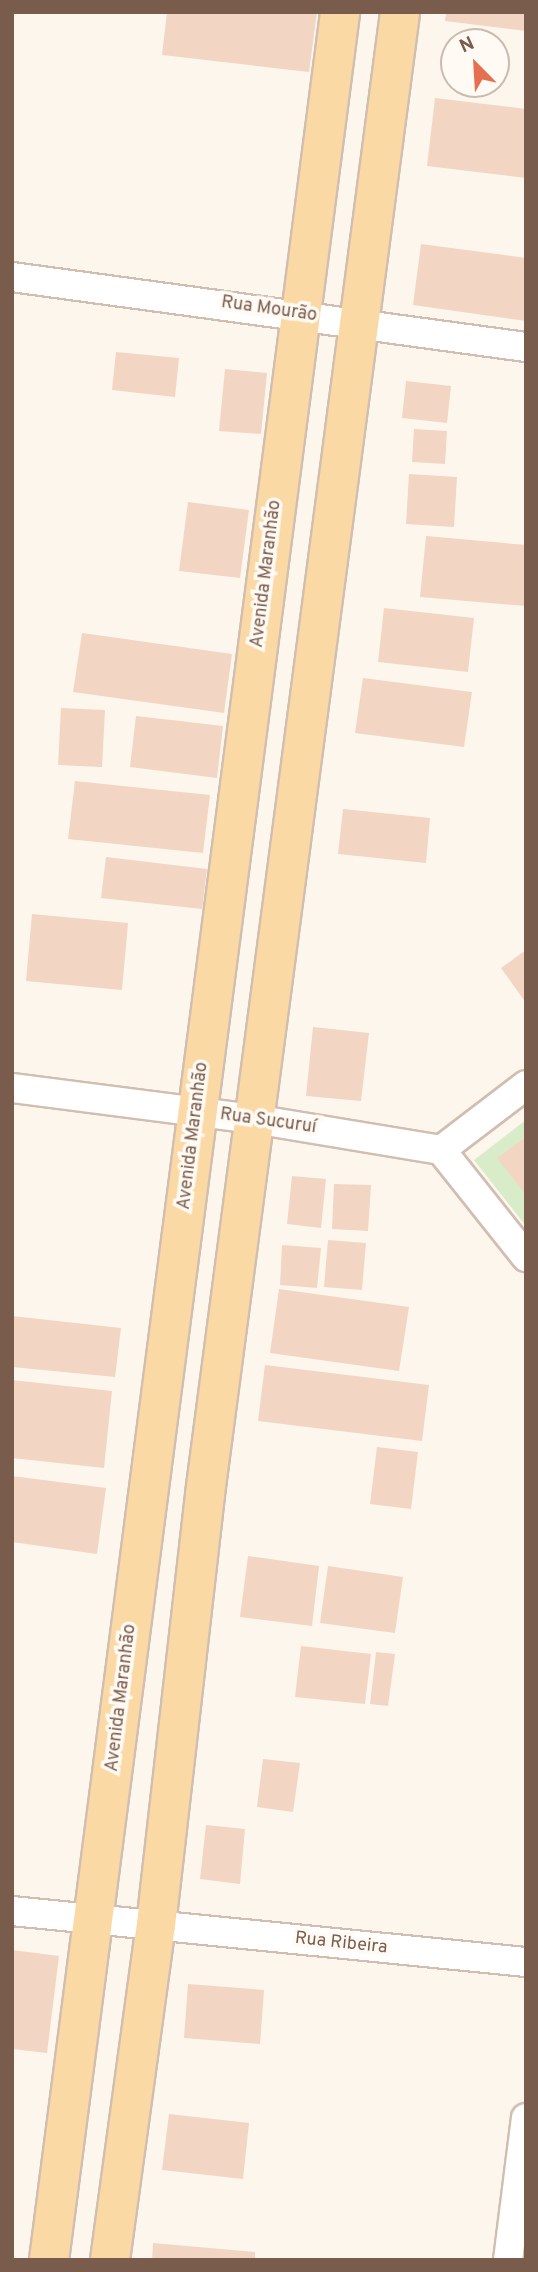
<!DOCTYPE html>
<html>
<head>
<meta charset="utf-8">
<style>
  body { margin:0 }
  #map { position:relative; width:538px; height:2272px; overflow:hidden; background:#fdf6ec; font-family:Overpass,sans-serif }
  div>[style] { position:absolute }
  [style*='--x'] { left:calc(var(--x)*1px); top:calc(var(--y)*1px); width:calc(var(--w)*1px); rotate:calc(var(--a)*1deg) }
  .green>* { inset:0; background:#d8ecc9 }
  .building>* { inset:0; background:#f3d5c3 }
  .roads { filter:drop-shadow(2px 0 #d1beb0) drop-shadow(-2px 0 #d1beb0) drop-shadow(0 2px #d1beb0) drop-shadow(0 -2px #d1beb0) }
  .minor>* { height:28px; margin:-14px; padding:0 14px; transform-origin:14px; border-radius:14px; background:#fff }
  .primary>* { height:38px; margin:-19px; padding:0 19px; transform-origin:19px; border-radius:19px; background:#fbd9a5 }
  span { translate:-50% -50%; white-space:nowrap; text-align:center; line-height:1.15; -webkit-text-stroke:7px #fffaf3; paint-order:stroke }
  .street-label { font-size:18px; color:#7a5c4d }
  .frame { position:absolute; inset:0; border:14px solid #7a5c4d; pointer-events:none }
  .north { position:absolute; left:440px; top:28px; width:70px; height:70px; box-sizing:border-box; background:#fffaf3; border:2px solid #cabbb1; border-radius:50%; rotate:336deg; font-size:19px; font-weight:700; line-height:28px; text-align:center; color:#7a5c4d }
  .north::after { content:''; display:block; margin:auto; width:24px; height:32px; background:#e76f51; clip-path:polygon(50% 0,100% 100%,50% 72%,0 100%) }
</style>
</head>
<body>
<div id="map">
  <div class="green">
    <div style="clip-path:polygon(526px 1120px,526px 1226px,474px 1160px)"></div>
  </div>
  <div class="building">
    <div style="clip-path:polygon(167px 12px,317px 12px,309px 72px,162px 55px)"></div>
    <div style="clip-path:polygon(446px 12px,526px 12px,526px 31px,445px 21px)"></div>
    <div style="clip-path:polygon(435px 98px,526px 109px,526px 178px,427px 166px)"></div>
    <div style="clip-path:polygon(421px 244px,526px 258px,526px 321px,413px 305px)"></div>
    <div style="clip-path:polygon(116px 352px,179px 358px,175px 397px,112px 390px)"></div>
    <div style="clip-path:polygon(225px 369px,267px 373px,261px 434px,219px 431px)"></div>
    <div style="clip-path:polygon(406px 381px,451px 386px,447px 423px,402px 418px)"></div>
    <div style="clip-path:polygon(414px 429px,447px 431px,445px 464px,412px 462px)"></div>
    <div style="clip-path:polygon(409px 474px,457px 477px,454px 527px,406px 524px)"></div>
    <div style="clip-path:polygon(188px 502px,249px 510px,240px 578px,179px 571px)"></div>
    <div style="clip-path:polygon(426px 536px,526px 545px,526px 606px,420px 597px)"></div>
    <div style="clip-path:polygon(384px 608px,474px 618px,468px 672px,378px 662px)"></div>
    <div style="clip-path:polygon(82px 633px,232px 654px,224px 713px,73px 692px)"></div>
    <div style="clip-path:polygon(363px 678px,472px 692px,464px 747px,355px 733px)"></div>
    <div style="clip-path:polygon(61px 708px,105px 710px,102px 767px,58px 765px)"></div>
    <div style="clip-path:polygon(136px 716px,223px 726px,217px 778px,130px 767px)"></div>
    <div style="clip-path:polygon(75px 781px,210px 795px,203px 853px,68px 839px)"></div>
    <div style="clip-path:polygon(343px 809px,430px 818px,426px 863px,338px 854px)"></div>
    <div style="clip-path:polygon(106px 857px,207px 869px,202px 909px,101px 898px)"></div>
    <div style="clip-path:polygon(32px 914px,128px 923px,122px 990px,26px 981px)"></div>
    <div style="clip-path:polygon(526px 950px,526px 1003px,501px 968px)"></div>
    <div style="clip-path:polygon(313px 1027px,369px 1033px,361px 1101px,306px 1096px)"></div>
    <div style="clip-path:polygon(526px 1137px,526px 1195px,497px 1158px)"></div>
    <div style="clip-path:polygon(292px 1176px,326px 1179px,321px 1228px,287px 1224px)"></div>
    <div style="clip-path:polygon(334px 1184px,371px 1185px,368px 1231px,332px 1229px)"></div>
    <div style="clip-path:polygon(328px 1240px,366px 1243px,362px 1290px,324px 1287px)"></div>
    <div style="clip-path:polygon(282px 1245px,321px 1248px,317px 1288px,280px 1285px)"></div>
    <div style="clip-path:polygon(279px 1289px,409px 1307px,399px 1371px,270px 1353px)"></div>
    <div style="clip-path:polygon(12px 1316px,121px 1328px,115px 1377px,12px 1367px)"></div>
    <div style="clip-path:polygon(265px 1365px,429px 1385px,422px 1441px,258px 1421px)"></div>
    <div style="clip-path:polygon(12px 1380px,112px 1391px,104px 1468px,12px 1458px)"></div>
    <div style="clip-path:polygon(377px 1447px,418px 1452px,411px 1509px,370px 1504px)"></div>
    <div style="clip-path:polygon(12px 1476px,106px 1488px,97px 1554px,12px 1542px)"></div>
    <div style="clip-path:polygon(248px 1556px,319px 1566px,312px 1626px,240px 1617px)"></div>
    <div style="clip-path:polygon(328px 1566px,403px 1577px,395px 1633px,320px 1623px)"></div>
    <div style="clip-path:polygon(301px 1646px,371px 1654px,365px 1704px,295px 1697px)"></div>
    <div style="clip-path:polygon(376px 1652px,395px 1654px,388px 1706px,370px 1704px)"></div>
    <div style="clip-path:polygon(263px 1759px,300px 1763px,293px 1812px,257px 1807px)"></div>
    <div style="clip-path:polygon(206px 1825px,245px 1829px,240px 1884px,200px 1879px)"></div>
    <div style="clip-path:polygon(12px 1950px,59px 1956px,47px 2053px,12px 2049px)"></div>
    <div style="clip-path:polygon(188px 1984px,264px 1990px,260px 2044px,184px 2038px)"></div>
    <div style="clip-path:polygon(169px 2114px,249px 2123px,243px 2179px,162px 2170px)"></div>
    <div style="clip-path:polygon(153px 2243px,255px 2252px,255px 2260px,152px 2260px)"></div>
  </div>
  <div class="roads">
    <div class="minor">
      <div style="--x:12;--y:277;--w:519;--a:7.76"></div>
      <div style="--x:12;--y:1088;--w:244;--a:7.3"></div>
      <div style="--x:254;--y:1119;--w:190;--a:9.4"></div>
      <div style="--x:441;--y:1150;--w:137;--a:51.5"></div>
      <div style="--x:441;--y:1150;--w:107;--a:-37.4"></div>
      <div style="--x:12;--y:1911;--w:517;--a:5.67"></div>
      <div style="--x:508;--y:2260;--w:143;--a:-82.8"></div>
    </div>
    <div class="primary">
      <div style="--x:49;--y:2260;--w:2267;--a:-82.62"></div>
      <div style="--x:110;--y:2260;--w:338;--a:-82.2"></div>
      <div style="--x:156;--y:1925;--w:434;--a:-83.5"></div>
      <div style="--x:205;--y:1494;--w:1495;--a:-82.5"></div>
    </div>
  </div>
  <div class="street-label">
    <span style="left:269px;top:310px;rotate:8deg">Rua Mourão</span>
    <span style="left:267px;top:574px;rotate:-83deg">Avenida Maranhão</span>
    <span style="left:268px;top:1122px;rotate:8deg">Rua Sucuruí</span>
    <span style="left:194px;top:1136px;rotate:-83deg">Avenida Maranhão</span>
    <span style="left:122px;top:1698px;rotate:-83deg">Avenida Maranhão</span>
    <span style="left:341px;top:1944px;rotate:6deg">Rua Ribeira</span>
  </div>
  <div class="frame"></div>
  <div class="north">N</div>
</div>
</body>
</html>
